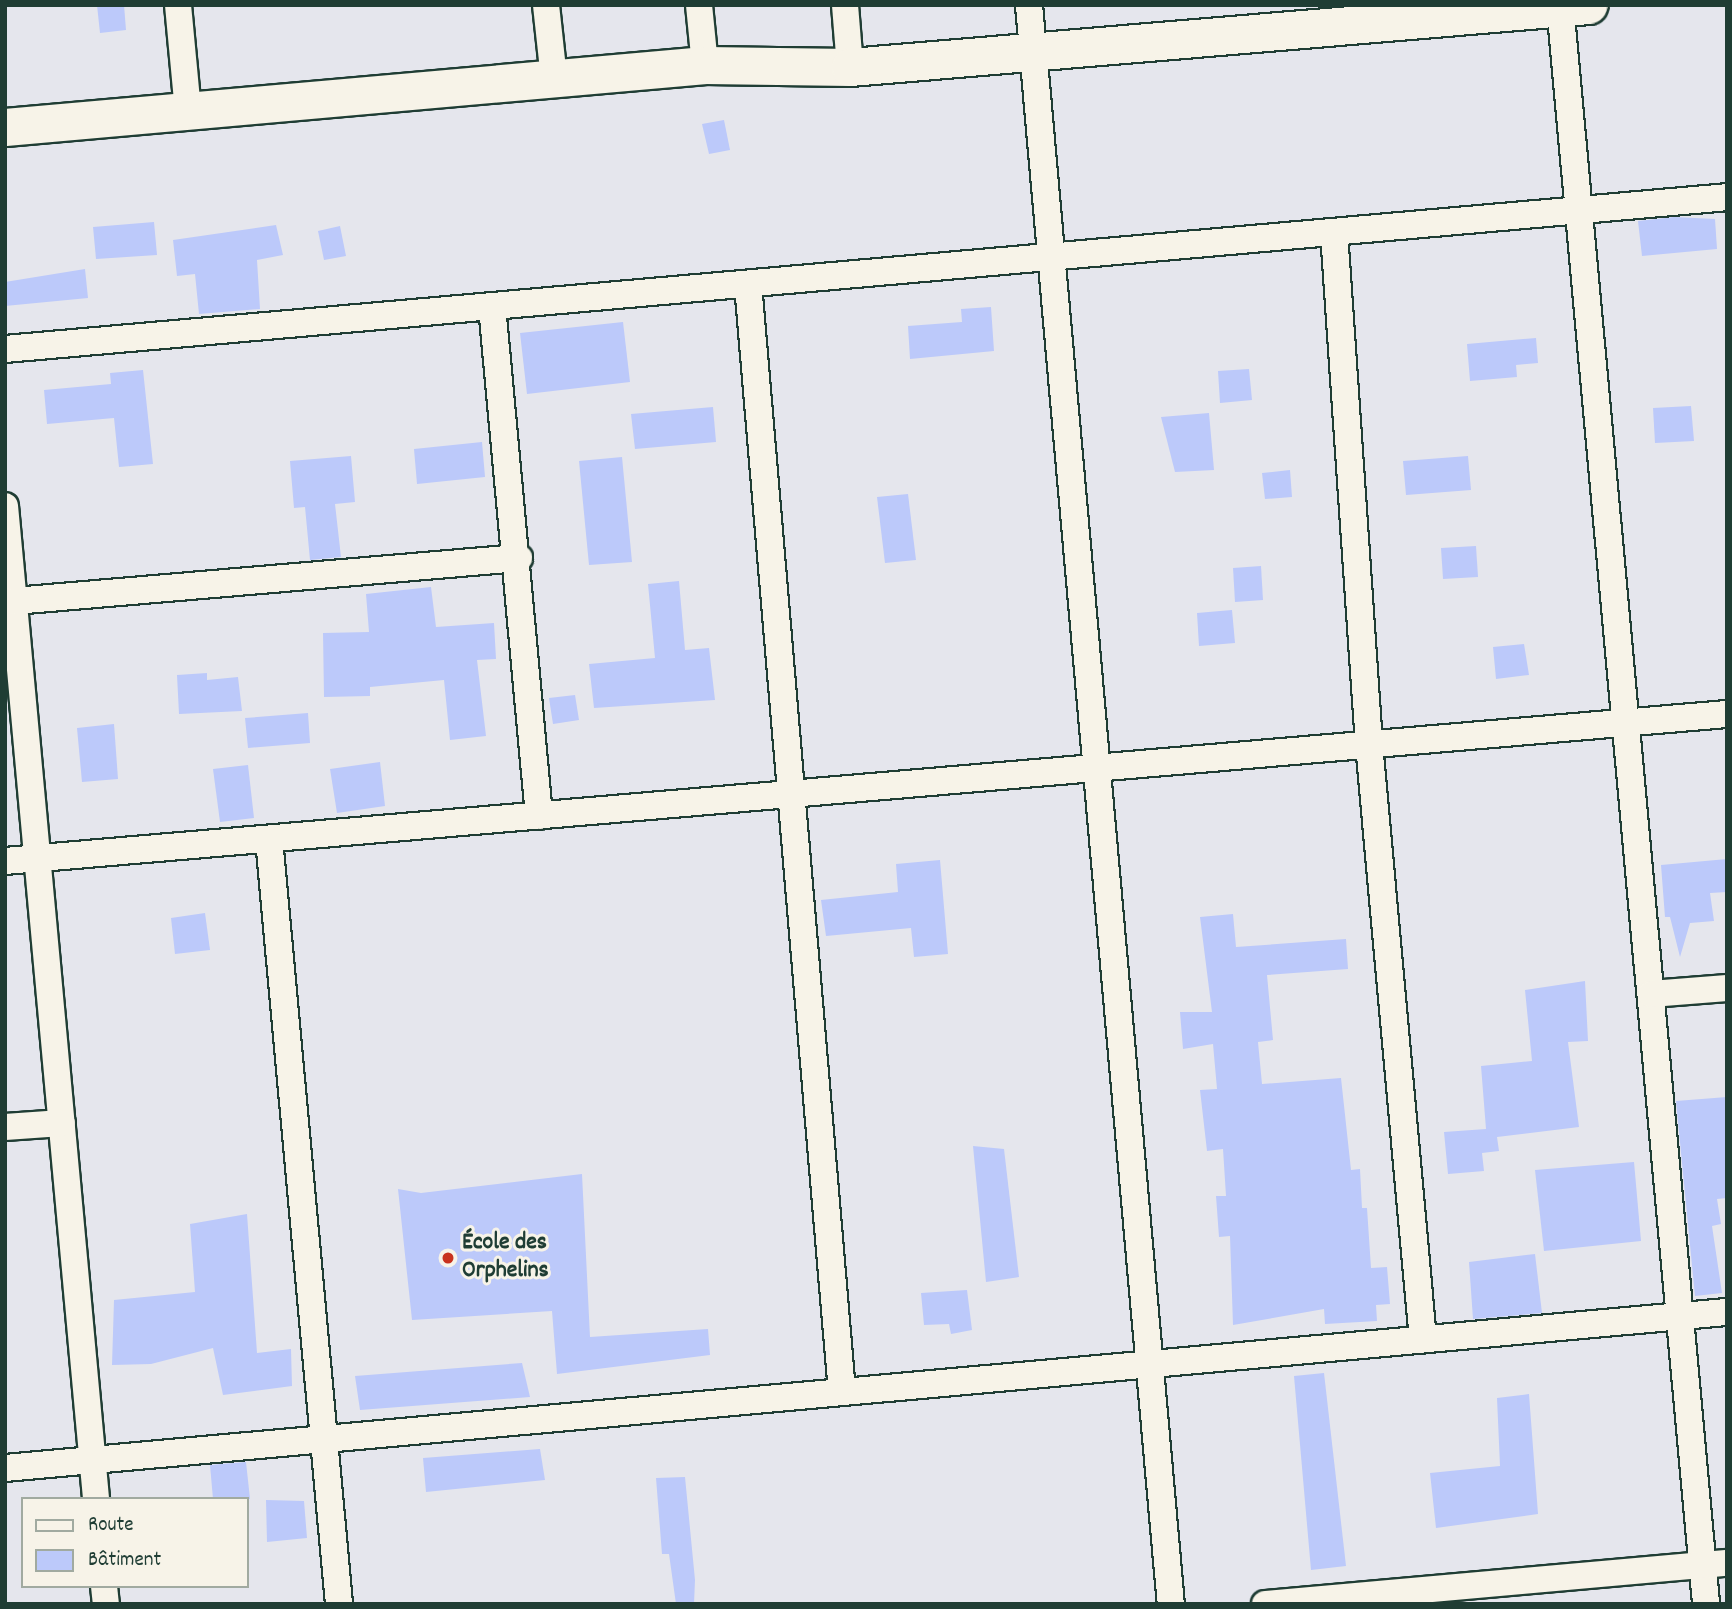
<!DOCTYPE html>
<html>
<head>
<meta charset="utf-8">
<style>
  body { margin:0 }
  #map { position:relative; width:1732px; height:1609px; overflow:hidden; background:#e5e6ed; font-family:Dekko,sans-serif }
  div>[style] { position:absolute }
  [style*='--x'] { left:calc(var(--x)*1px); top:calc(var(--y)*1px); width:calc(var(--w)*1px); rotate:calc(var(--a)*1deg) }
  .building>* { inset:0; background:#bcc9fa }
  .roads { filter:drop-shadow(2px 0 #1f3d34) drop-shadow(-2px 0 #1f3d34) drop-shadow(0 2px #1f3d34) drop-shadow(0 -2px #1f3d34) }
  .street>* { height:26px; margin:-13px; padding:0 13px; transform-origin:13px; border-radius:13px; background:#f7f3e8 }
  .secondary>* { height:37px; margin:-18.5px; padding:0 18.5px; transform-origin:18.5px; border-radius:18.5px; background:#f7f3e8 }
  .dots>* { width:19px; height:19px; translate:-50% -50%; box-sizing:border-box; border:4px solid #f7f3e8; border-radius:50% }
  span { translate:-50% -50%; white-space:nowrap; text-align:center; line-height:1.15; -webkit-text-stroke:6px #f7f3e8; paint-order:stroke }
  .poi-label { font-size:24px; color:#1f3d34; font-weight:700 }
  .left { translate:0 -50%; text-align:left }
  .frame { position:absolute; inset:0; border:7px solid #1f3d34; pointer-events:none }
  .legend { position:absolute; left:21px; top:1497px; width:228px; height:91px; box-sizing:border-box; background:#f7f3e8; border:2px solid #a1aaa0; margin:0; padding:9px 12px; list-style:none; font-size:21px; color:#1f3d34 }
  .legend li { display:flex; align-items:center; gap:14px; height:35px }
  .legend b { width:35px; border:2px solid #a1aaa0 }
</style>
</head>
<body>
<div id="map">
  <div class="building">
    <div style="clip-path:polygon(97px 5px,124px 5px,126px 30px,100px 33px)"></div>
    <div style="clip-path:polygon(724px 120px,730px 150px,709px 154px,702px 124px)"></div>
    <div style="clip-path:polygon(1674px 217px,1715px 219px,1717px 249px,1642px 256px,1638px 221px)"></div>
    <div style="clip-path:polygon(154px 222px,157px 255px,96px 259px,93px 227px)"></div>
    <div style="clip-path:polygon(276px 225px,283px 255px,257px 260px,260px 309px,199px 314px,195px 274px,177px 276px,173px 240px)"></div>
    <div style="clip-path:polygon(340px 226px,346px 256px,324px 260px,318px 231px)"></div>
    <div style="clip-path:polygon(85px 269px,88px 298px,5px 306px,5px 282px)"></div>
    <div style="clip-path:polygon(991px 307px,994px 351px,910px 359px,908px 326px,962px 322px,961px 309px)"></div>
    <div style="clip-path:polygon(623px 322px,630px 382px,527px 394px,520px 333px)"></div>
    <div style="clip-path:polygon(1536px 338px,1538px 363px,1516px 365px,1517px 377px,1470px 381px,1467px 344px)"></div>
    <div style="clip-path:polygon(1249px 369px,1252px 400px,1220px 403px,1218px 371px)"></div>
    <div style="clip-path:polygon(143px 370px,153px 464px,119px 467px,114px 418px,47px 424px,44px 390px,111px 384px,110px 373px)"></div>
    <div style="clip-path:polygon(1691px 406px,1694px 441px,1655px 443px,1653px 408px)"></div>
    <div style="clip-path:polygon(713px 407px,716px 442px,635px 449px,631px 414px)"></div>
    <div style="clip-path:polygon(1209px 413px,1214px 470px,1175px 472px,1161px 417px)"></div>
    <div style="clip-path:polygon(482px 442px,485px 477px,417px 484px,414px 449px)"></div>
    <div style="clip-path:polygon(351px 456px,355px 502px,335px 504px,341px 557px,310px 560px,305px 507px,294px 508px,290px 461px)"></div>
    <div style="clip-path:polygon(1468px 456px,1471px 490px,1406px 495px,1403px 461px)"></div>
    <div style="clip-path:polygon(622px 457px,632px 562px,589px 565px,579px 461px)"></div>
    <div style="clip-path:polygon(1290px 470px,1292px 497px,1265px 499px,1262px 473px)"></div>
    <div style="clip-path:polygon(908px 494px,916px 560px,885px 563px,877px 497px)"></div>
    <div style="clip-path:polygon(1476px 546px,1478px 577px,1443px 579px,1441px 548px)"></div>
    <div style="clip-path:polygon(1261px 566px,1263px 600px,1235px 602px,1233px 568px)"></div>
    <div style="clip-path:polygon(679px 581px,685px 650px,709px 648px,715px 700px,594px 708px,589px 664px,655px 658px,648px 584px)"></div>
    <div style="clip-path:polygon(431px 587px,436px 627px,494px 623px,496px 659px,477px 660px,486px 736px,450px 740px,444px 680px,370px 687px,370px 696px,324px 697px,323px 633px,369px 632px,366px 594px)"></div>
    <div style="clip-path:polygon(1232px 610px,1235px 643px,1199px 646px,1197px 613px)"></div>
    <div style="clip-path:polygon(1524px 644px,1529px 675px,1496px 679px,1493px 647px)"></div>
    <div style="clip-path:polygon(207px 673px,207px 680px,238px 677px,242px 711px,179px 714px,177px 675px)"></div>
    <div style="clip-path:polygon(575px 695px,579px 720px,553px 724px,549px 698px)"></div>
    <div style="clip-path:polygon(308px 713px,310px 743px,248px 748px,245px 718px)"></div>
    <div style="clip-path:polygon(114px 724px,118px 779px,82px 782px,77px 728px)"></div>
    <div style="clip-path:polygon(380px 762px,385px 806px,337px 813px,330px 769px)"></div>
    <div style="clip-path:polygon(248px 765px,254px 818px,220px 822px,213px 769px)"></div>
    <div style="clip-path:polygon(1727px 859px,1727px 892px,1710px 893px,1714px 921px,1690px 923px,1680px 957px,1670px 917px,1665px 917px,1661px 865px)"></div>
    <div style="clip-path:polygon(940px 860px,948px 954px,914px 957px,911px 928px,826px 936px,821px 900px,898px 892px,896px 864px)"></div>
    <div style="clip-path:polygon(205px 913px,210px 950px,175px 954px,171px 918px)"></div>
    <div style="clip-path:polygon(1233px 914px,1236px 947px,1346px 939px,1348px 969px,1267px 975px,1273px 1040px,1258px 1042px,1262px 1084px,1341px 1078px,1351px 1170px,1360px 1169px,1362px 1208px,1367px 1208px,1371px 1268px,1387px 1267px,1390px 1304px,1376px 1305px,1377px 1321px,1325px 1324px,1324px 1309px,1233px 1325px,1230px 1236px,1219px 1237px,1216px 1196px,1226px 1196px,1223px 1149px,1207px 1151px,1200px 1090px,1217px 1089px,1213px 1044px,1183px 1049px,1180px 1012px,1212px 1012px,1200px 917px)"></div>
    <div style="clip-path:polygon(1585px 981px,1588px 1041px,1568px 1042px,1579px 1127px,1497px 1137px,1499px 1151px,1482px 1153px,1484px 1171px,1448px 1174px,1444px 1132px,1486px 1129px,1481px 1066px,1532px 1061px,1525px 990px)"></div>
    <div style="clip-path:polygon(1727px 1097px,1727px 1198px,1717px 1199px,1721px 1224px,1712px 1226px,1722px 1293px,1695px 1296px,1676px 1101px)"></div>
    <div style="clip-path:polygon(973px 1146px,1004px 1149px,1019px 1277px,986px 1282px)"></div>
    <div style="clip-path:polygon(1634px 1162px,1641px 1241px,1544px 1251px,1535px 1170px)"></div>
    <div style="clip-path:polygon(582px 1174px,590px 1337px,708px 1329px,710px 1355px,557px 1374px,552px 1311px,412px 1320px,398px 1189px,421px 1193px)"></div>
    <div style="clip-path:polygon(247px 1214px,257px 1353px,291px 1349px,292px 1386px,223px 1395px,213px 1348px,151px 1364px,112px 1365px,114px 1300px,195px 1292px,190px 1224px)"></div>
    <div style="clip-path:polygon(1535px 1254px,1542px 1313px,1473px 1319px,1469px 1262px)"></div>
    <div style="clip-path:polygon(967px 1290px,972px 1330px,951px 1334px,949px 1324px,924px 1325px,921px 1293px)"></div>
    <div style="clip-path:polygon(522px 1363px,530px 1397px,360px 1410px,355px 1376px)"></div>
    <div style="clip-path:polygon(1324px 1373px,1346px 1566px,1311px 1570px,1294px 1376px)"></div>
    <div style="clip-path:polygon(1529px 1394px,1538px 1514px,1436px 1528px,1430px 1473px,1500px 1466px,1497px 1398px)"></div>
    <div style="clip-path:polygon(540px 1449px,545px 1480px,426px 1492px,423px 1458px)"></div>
    <div style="clip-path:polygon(246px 1462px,250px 1499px,213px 1499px,210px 1465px)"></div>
    <div style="clip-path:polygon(685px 1477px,695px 1580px,694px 1604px,676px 1604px,669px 1554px,662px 1554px,656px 1478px)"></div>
    <div style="clip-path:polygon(266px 1500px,304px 1501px,307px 1538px,267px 1542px)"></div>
  </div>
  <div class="roads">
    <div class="street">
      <div style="--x:178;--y:5;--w:106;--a:84.6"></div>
      <div style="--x:546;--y:5;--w:74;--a:83.8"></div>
      <div style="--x:699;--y:5;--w:60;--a:84.3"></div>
      <div style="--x:845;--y:5;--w:62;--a:85.4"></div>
      <div style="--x:1029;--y:5;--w:1605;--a:84.93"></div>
      <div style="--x:1560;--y:5;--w:1606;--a:84.78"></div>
      <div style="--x:1334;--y:232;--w:513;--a:86.09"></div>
      <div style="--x:1369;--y:744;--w:598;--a:84.82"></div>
      <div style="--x:748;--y:284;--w:1112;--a:85.15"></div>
      <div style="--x:492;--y:306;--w:512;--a:84.73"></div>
      <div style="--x:5;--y:349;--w:1729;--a:-5.04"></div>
      <div style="--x:5;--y:506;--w:997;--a:84.76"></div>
      <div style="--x:14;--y:601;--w:507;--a:-4.87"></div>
      <div style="--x:269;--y:839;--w:768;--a:84.77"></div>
      <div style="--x:5;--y:861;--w:1728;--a:-4.88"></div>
      <div style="--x:1651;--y:994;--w:76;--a:-4.5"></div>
      <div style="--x:5;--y:1127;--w:57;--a:-4"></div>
      <div style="--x:5;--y:1468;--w:1729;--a:-5.18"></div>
      <div style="--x:104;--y:1586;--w:18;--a:84"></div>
      <div style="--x:1265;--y:1604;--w:464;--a:-5.1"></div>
    </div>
    <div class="secondary">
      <div style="--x:5;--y:127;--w:703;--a:-5.06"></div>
      <div style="--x:705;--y:65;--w:145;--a:0.8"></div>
      <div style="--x:850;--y:67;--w:741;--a:-4.8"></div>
    </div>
  </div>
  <div class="dots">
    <div style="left:448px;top:1258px;background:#c8321e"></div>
  </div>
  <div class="poi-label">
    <span class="left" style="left:462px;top:1258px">École des<br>Orphelins</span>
  </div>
  <div class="frame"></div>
  <ul class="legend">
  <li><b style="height:9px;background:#f7f3e8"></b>Route</li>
  <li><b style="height:19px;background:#bcc9fa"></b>Bâtiment</li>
  </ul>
</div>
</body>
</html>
